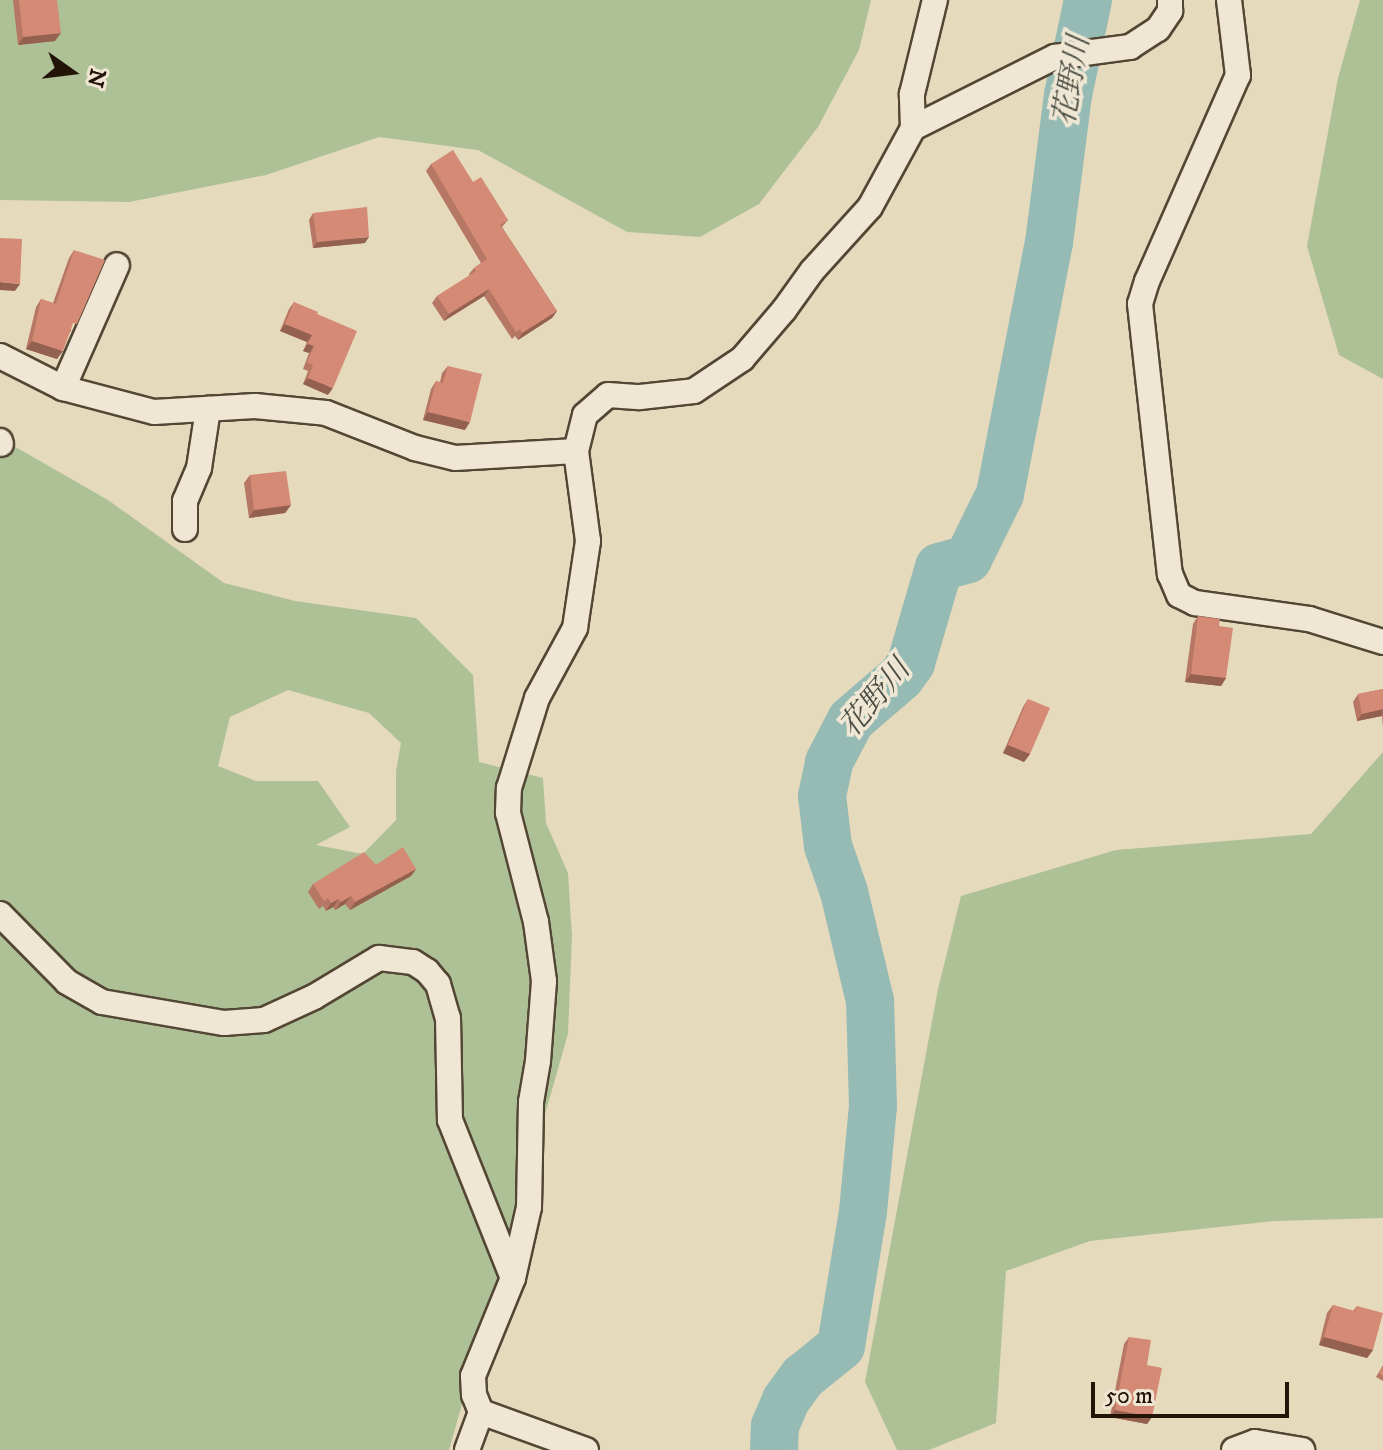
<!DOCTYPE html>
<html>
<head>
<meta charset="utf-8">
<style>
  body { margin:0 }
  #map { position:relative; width:1383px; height:1450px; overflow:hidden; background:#e6dabd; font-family:"IM FELL DW Pica","Noto Serif JP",serif }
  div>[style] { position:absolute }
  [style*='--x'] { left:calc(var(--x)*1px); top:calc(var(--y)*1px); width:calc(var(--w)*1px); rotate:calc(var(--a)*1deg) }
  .green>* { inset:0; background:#aec196 }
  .river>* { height:48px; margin:-24px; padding:0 24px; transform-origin:24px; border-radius:24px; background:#96bab4 }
  .roads { filter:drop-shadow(2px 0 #534634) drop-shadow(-2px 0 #534634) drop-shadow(0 2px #534634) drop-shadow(0 -2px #534634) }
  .street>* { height:24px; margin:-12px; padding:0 12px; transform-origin:12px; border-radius:12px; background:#efe7d4 }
  .wall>* { inset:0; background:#b67764 }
  .shaded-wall>* { inset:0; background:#946151 }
  .building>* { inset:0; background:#d48a74 }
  span { translate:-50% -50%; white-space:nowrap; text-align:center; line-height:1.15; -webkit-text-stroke:7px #efe7d4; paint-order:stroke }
  .water-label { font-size:30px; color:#4b4e44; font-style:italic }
  .north { position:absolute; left:32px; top:32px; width:80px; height:80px; -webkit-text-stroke:6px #efe7d4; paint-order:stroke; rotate:104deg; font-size:22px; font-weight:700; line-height:32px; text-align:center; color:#221407 }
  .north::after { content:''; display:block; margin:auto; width:28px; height:36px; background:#221407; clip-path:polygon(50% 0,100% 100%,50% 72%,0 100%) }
  .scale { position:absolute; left:1091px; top:1382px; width:198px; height:36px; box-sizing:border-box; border:4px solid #221407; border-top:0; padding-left:10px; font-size:24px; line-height:28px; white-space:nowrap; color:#221407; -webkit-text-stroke:6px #efe7d4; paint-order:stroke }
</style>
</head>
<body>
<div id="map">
  <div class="green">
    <div style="clip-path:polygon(0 0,871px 0,859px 50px,818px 127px,759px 204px,700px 237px,627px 232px,478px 150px,379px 137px,266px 175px,129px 202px,0 200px)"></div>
    <div style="clip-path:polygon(1360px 0,1383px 0,1383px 379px,1339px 355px,1307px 246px,1338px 78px)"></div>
    <div style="clip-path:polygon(evenodd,0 438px,108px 500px,224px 583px,295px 601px,416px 618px,473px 675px,479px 762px,543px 778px,546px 823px,568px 873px,572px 936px,568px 1034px,449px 1450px,0 1450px,0 438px,288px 690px,369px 713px,401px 743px,396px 771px,396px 820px,363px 854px,316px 845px,350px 827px,318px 781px,256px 781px,218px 766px,230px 717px,288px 690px)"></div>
    <div style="clip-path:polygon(1383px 752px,1383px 1218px,1275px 1221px,1090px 1241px,1006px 1271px,996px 1423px,929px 1450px,897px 1450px,865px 1382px,938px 989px,961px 896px,1116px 850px,1311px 834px)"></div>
  </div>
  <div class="river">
    <div style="--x:774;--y:1450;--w:24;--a:-88"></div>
    <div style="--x:775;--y:1426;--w:28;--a:-67"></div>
    <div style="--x:786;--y:1400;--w:29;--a:-54"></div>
    <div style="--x:803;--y:1377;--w:49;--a:-39.2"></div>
    <div style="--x:841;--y:1346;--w:136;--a:-80.7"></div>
    <div style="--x:863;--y:1212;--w:106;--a:-84.6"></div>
    <div style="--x:873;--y:1106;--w:105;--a:-91.6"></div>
    <div style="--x:870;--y:1001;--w:112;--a:-103.4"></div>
    <div style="--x:844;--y:892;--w:49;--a:-109.2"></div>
    <div style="--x:828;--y:846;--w:50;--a:-96.8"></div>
    <div style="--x:822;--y:796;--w:35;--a:-78"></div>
    <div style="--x:829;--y:762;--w:47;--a:-62.4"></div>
    <div style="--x:851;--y:720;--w:66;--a:-40.7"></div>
    <div style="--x:901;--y:677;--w:17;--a:-54"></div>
    <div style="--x:911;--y:663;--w:100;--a:-73.7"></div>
    <div style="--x:939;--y:567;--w:30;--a:-15"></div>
    <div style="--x:968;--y:559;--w:72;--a:-63.8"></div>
    <div style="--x:1000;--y:494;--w:256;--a:-79"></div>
    <div style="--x:1049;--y:243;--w:149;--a:-82.7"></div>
    <div style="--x:1068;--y:95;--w:97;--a:-78.1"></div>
  </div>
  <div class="roads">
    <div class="street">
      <div style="--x:1229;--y:0;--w:76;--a:83.2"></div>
      <div style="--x:1238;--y:75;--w:225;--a:113.8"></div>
      <div style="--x:1147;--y:281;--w:24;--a:107"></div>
      <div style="--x:1140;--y:304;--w:272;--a:83.7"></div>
      <div style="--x:1170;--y:574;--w:23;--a:67"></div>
      <div style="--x:1179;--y:595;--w:18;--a:27"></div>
      <div style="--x:1195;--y:603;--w:115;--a:8"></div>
      <div style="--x:1309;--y:619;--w:77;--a:17.3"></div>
      <div style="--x:913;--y:128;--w:159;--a:-26.6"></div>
      <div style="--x:1055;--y:57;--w:76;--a:-7.6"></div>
      <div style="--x:1130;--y:47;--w:33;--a:-33"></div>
      <div style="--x:1158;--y:29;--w:22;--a:-56"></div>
      <div style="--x:1170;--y:11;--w:11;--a:-90"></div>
      <div style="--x:0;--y:356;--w:71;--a:26.9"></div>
      <div style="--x:63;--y:388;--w:94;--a:14.8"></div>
      <div style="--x:154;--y:412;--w:101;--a:-3.4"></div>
      <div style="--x:255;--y:406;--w:71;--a:5.6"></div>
      <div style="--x:326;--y:413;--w:96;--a:21.5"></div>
      <div style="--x:415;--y:448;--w:41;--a:14"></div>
      <div style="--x:455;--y:458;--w:121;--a:-3.3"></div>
      <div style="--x:63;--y:388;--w:134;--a:-66.3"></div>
      <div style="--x:0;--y:441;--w:3;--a:72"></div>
      <div style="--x:185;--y:529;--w:28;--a:-90"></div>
      <div style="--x:185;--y:501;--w:36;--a:-67"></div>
      <div style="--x:199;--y:468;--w:60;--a:-81.3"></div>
      <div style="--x:0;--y:914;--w:95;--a:45.4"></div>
      <div style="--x:67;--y:982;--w:40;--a:29.7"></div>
      <div style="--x:102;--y:1002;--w:124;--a:9.8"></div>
      <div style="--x:224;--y:1023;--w:40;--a:-4.3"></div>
      <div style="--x:264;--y:1020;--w:55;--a:-24.7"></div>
      <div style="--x:314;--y:997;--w:76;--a:-31"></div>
      <div style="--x:379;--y:958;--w:34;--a:7"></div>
      <div style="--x:413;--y:962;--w:17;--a:33"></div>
      <div style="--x:427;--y:971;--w:17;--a:50"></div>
      <div style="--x:438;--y:984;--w:35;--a:74"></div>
      <div style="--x:448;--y:1018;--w:102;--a:88.9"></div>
      <div style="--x:450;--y:1120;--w:170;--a:68.3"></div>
      <div style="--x:467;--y:1450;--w:40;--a:-69.8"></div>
      <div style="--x:586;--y:1450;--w:112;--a:-160.1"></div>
      <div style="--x:481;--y:1412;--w:18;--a:-112"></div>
      <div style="--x:474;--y:1395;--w:19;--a:-93"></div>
      <div style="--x:473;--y:1376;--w:106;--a:-67.8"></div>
      <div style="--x:513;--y:1278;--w:73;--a:-77.3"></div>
      <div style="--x:529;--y:1207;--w:105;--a:-88.9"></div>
      <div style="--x:531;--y:1102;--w:42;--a:-80.3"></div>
      <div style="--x:538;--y:1061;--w:80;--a:-85.7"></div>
      <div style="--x:544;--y:981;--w:60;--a:-97.7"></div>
      <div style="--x:536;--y:922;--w:113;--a:-104.4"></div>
      <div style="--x:508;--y:813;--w:25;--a:-88"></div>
      <div style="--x:509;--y:788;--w:94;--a:-72.7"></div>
      <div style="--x:537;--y:698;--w:80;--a:-61.5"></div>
      <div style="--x:575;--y:628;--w:88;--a:-81.5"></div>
      <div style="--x:588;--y:541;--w:91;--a:-97.6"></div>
      <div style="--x:576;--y:451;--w:37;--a:-76"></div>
      <div style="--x:585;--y:415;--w:30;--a:-41"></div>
      <div style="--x:608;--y:395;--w:32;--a:4"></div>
      <div style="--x:640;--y:397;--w:54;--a:-6.3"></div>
      <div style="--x:694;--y:391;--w:58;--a:-33.7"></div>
      <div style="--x:742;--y:359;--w:65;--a:-49.4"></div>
      <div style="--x:784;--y:310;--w:48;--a:-54.3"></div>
      <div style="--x:812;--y:271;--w:86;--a:-47.8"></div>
      <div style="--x:870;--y:207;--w:90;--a:-61.4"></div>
      <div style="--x:913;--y:128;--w:34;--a:-92"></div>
      <div style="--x:912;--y:94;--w:97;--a:-76.3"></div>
      <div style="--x:1234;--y:1450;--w:22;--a:-21"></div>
      <div style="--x:1255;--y:1442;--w:48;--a:9.7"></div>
    </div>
  </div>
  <div class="wall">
    <div style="clip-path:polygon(13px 0,57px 0,55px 41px,18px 45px)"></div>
    <div style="clip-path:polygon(431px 164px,473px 182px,508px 220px,502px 227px,557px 311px,552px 318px,518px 340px,515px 336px,512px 339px,484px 296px,444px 321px,432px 303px,437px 296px,470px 276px,469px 274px,474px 268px,481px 263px,426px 171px)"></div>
    <div style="clip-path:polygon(313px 213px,365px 243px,313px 248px,309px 220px)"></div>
    <div style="clip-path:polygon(74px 250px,71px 332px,70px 331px,57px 359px,26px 349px,36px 307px,41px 299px,53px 303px,69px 258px)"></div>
    <div style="clip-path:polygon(294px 302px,317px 314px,328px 395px,303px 384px,308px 371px,303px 369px,309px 353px,303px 351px,307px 342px,280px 331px,289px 309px)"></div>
    <div style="clip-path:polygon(448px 366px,465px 430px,423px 420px,431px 389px,436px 381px,440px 382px,442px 373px)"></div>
    <div style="clip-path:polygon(250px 475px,291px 505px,285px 513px,249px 518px,244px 483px)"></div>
    <div style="clip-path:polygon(1198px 616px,1219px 626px,1226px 678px,1221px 686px,1185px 682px,1193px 624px)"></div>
    <div style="clip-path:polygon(1383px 689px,1383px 727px,1382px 716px,1357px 721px,1353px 702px,1358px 694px)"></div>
    <div style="clip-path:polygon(1028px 699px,1030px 754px,1024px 762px,1003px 753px,1023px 707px)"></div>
    <div style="clip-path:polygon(376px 865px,416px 869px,411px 876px,350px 910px,345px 904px,335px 910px,333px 907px,326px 911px,323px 906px,319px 909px,308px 892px,313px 884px)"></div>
    <div style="clip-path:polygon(1333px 1305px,1353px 1311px,1357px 1306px,1373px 1350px,1367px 1358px,1319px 1345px,1327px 1313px)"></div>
    <div style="clip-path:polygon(1129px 1337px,1152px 1417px,1147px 1424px,1110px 1417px,1124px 1344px)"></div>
    <div style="clip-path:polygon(1383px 1365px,1383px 1381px,1376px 1377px)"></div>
  </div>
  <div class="shaded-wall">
    <div style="clip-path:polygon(61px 33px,55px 41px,18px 45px,23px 37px)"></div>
    <div style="clip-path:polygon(369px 237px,365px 243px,313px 248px,317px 242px)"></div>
    <div style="clip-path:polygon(0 282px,20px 284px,15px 291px,0 290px)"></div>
    <div style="clip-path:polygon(489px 289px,484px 296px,444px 321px,449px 314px)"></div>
    <div style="clip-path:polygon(557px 311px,552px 318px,518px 340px,522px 333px)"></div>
    <div style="clip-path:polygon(285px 324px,312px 335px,307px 342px,280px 331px)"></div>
    <div style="clip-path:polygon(32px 341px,63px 351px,57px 359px,26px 349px)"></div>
    <div style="clip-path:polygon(308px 344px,314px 346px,309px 353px,303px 351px)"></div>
    <div style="clip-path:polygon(308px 378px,333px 388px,328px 395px,303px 384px)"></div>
    <div style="clip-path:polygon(428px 412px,470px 422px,465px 430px,423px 420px)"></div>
    <div style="clip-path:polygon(291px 505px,285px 513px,249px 518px,254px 510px)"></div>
    <div style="clip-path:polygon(1191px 674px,1226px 678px,1221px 686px,1185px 682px)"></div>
    <div style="clip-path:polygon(1383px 709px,1382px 716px,1357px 721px,1362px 714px)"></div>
    <div style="clip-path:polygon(1008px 745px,1030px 754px,1024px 762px,1003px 753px)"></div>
    <div style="clip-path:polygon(416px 869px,411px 876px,350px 910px,355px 902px)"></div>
    <div style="clip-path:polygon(351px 896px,345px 904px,335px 910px,341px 902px)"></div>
    <div style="clip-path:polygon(339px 899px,333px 907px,326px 911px,331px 903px)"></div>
    <div style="clip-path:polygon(1324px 1337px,1373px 1350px,1367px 1358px,1319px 1345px)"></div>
    <div style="clip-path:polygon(1115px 1410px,1152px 1417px,1147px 1424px,1110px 1417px)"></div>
  </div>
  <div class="building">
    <div style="clip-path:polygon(19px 0,57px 0,61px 33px,23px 37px)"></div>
    <div style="clip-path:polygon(453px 150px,473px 182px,481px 177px,508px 220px,500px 225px,557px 311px,522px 333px,520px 329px,516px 332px,489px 289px,449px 314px,437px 296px,476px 271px,474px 268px,487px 259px,431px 164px)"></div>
    <div style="clip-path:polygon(367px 207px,369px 237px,317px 242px,313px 213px)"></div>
    <div style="clip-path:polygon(0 238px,22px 239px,20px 284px,0 282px)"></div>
    <div style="clip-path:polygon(74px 250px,105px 260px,77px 324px,73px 323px,63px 351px,32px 341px,41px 299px,56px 304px)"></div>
    <div style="clip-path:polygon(294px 302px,318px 312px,317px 314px,357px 331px,333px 388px,308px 378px,313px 365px,307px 362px,314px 346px,308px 344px,312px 335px,285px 324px)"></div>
    <div style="clip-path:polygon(448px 366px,482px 374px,470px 422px,428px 412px,436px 381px,443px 383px)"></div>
    <div style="clip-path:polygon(286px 471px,291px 505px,254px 510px,250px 475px)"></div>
    <div style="clip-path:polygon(1198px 616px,1220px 619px,1219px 626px,1233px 628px,1226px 678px,1191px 674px)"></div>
    <div style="clip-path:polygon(1383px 689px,1383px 709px,1362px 714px,1358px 694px)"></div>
    <div style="clip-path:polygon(1028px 699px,1050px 708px,1030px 754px,1008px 745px)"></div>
    <div style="clip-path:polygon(403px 847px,416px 869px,355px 902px,351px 896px,341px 902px,339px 899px,331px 903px,328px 898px,324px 901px,313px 884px,364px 852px,376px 865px)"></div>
    <div style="clip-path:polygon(1333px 1305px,1355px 1311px,1357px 1306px,1383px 1313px,1373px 1350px,1324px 1337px)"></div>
    <div style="clip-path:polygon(1129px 1337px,1151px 1340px,1147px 1365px,1162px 1368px,1152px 1417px,1115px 1410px)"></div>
    <div style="clip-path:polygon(1383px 1366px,1383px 1376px,1379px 1373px)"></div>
  </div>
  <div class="water-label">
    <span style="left:1073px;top:81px;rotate:-80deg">花野川</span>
    <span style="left:876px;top:699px;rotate:-50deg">花野川</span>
  </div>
  <div class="north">N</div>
  <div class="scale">50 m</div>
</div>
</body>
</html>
